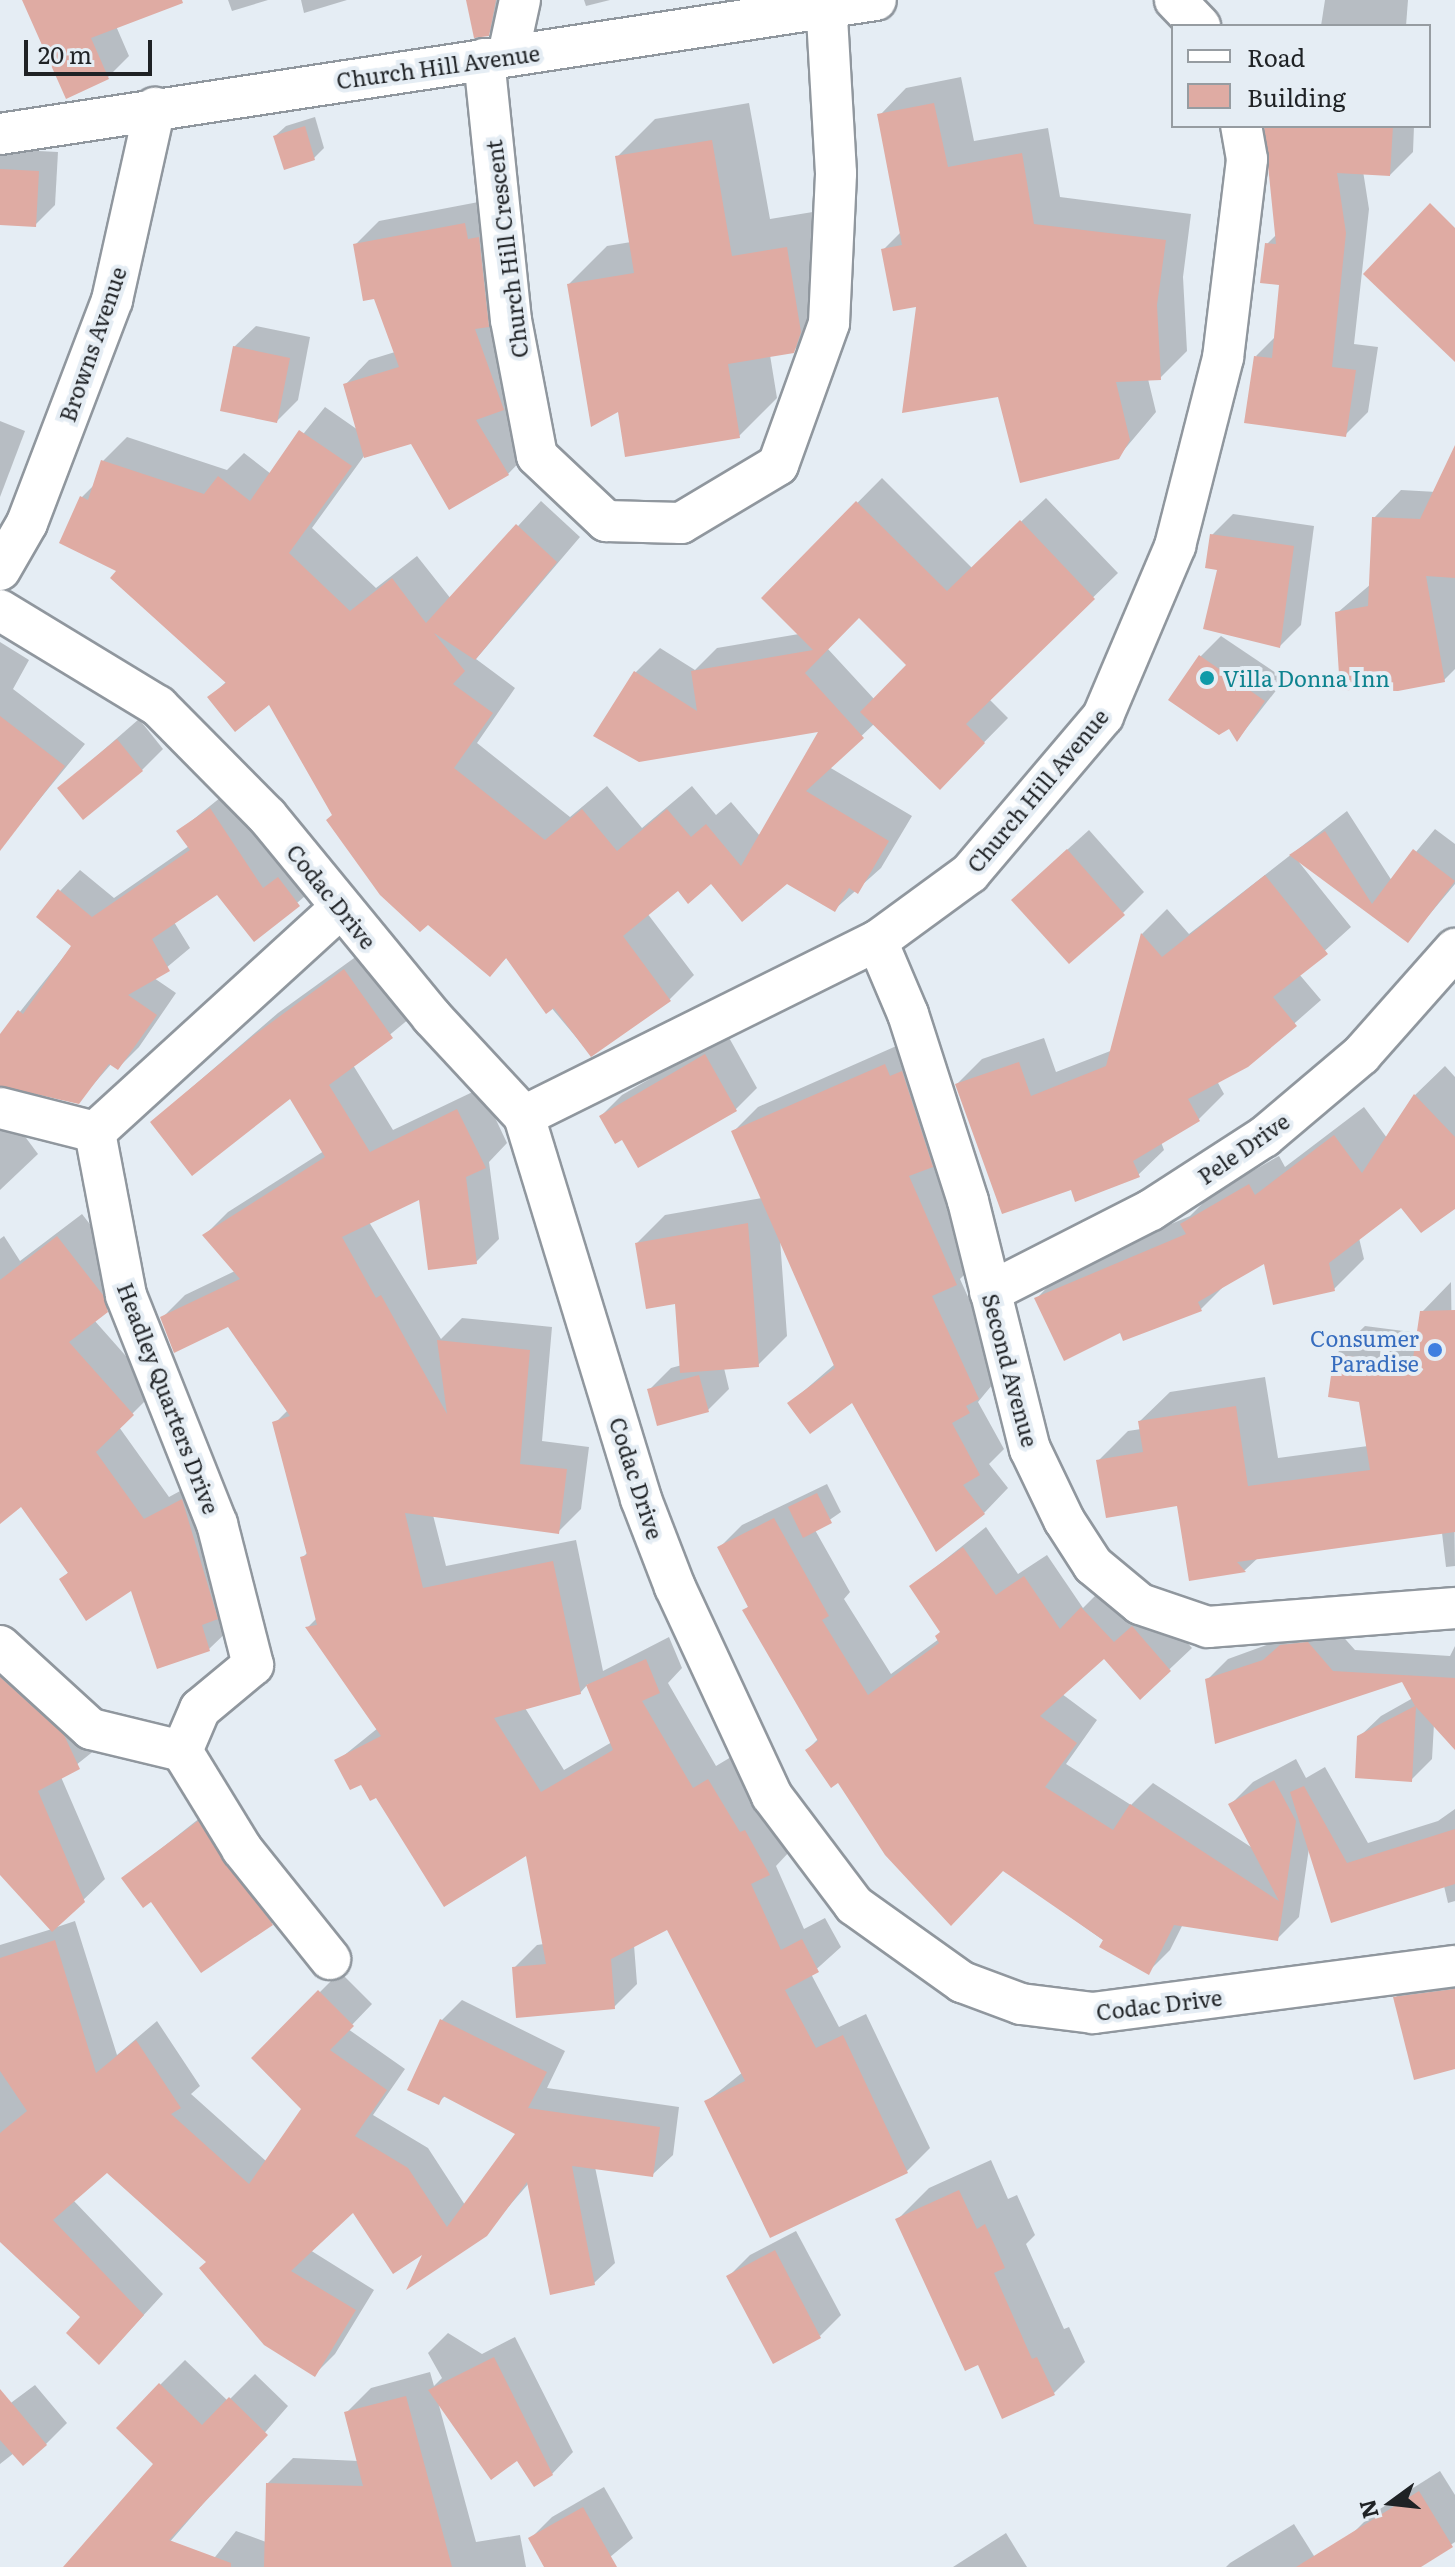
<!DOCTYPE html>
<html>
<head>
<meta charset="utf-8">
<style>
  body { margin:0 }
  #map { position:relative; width:1455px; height:2567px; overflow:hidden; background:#e5edf4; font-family:Literata,serif }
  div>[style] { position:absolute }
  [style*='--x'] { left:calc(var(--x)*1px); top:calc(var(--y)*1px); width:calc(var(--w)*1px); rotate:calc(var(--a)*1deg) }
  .shadow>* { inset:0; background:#0003 }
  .building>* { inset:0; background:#dfaba3 }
  .roads { filter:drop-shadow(2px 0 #90979e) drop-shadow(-2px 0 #90979e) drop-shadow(0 2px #90979e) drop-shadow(0 -2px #90979e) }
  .street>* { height:40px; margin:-20px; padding:0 20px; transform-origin:20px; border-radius:20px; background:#fff }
  .dots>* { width:22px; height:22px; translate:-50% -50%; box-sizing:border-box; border:4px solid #e5edf4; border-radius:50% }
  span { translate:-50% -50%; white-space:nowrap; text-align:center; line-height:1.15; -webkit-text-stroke:8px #e5edf4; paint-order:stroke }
  .street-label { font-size:22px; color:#1f2225 }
  .culture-label { font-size:22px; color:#0d838f }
  .left { translate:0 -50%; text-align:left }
  .shop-label { font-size:22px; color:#366cbe }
  .right { translate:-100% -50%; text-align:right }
  .legend { position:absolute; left:1171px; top:24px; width:260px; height:104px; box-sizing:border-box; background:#e5edf4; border:2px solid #969ca1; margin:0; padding:10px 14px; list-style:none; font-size:24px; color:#1f2225 }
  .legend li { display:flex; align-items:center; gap:16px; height:40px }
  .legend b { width:40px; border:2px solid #969ca1 }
  .north { position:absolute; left:1351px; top:2463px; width:80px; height:80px; -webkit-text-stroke:6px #e5edf4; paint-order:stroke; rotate:255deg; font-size:22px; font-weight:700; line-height:32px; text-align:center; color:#1f2225 }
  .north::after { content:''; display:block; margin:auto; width:28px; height:36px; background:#1f2225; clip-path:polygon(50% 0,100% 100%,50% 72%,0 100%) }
  .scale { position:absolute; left:24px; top:40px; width:128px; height:36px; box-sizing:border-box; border:4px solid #1f2225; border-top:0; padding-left:10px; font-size:24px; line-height:28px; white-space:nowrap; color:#1f2225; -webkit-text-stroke:6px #e5edf4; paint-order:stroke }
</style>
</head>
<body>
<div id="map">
  <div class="shadow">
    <div style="clip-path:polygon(24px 0,172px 0,116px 26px,129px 56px,108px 77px)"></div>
    <div style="clip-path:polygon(228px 0,268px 0,232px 11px)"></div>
    <div style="clip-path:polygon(301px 0,347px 0,304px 13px)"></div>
    <div style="clip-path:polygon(468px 0,504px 0,498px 24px,488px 34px)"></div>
    <div style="clip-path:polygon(584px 0,610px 0,586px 6px)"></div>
    <div style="clip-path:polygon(1325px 0,1408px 0,1406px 26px,1321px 26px)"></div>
    <div style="clip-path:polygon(961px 77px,974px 141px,1048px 128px,1060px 197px,1191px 214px,1183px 277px,1187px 351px,1160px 378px,1148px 379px,1156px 412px,1118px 457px,1000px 394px,918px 305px,884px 249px,902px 231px,880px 115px,906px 88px)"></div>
    <div style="clip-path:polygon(749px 103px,770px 219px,825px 210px,832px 312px,793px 351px,770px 355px,777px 398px,739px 436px,620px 409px,569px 284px,607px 246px,631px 242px,617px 157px,655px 119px)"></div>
    <div style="clip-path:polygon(315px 117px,324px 148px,314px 158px,275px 136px,286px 126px)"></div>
    <div style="clip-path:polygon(1266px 126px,1414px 126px,1413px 152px,1390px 175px,1361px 158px,1369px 209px,1354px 344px,1378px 347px,1368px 412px,1345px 435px,1256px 356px,1276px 336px,1281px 283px,1267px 244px,1277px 234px)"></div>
    <div style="clip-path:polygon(0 149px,58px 152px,55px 205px,35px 225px,0 223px)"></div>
    <div style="clip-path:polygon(evenodd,489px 200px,528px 384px,506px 405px,532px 449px,508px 474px,412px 442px,364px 456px,312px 528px,376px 588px,417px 556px,451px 599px,541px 501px,580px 537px,476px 659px,515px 688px,477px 743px,570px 817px,607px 786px,642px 828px,692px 786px,716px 815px,731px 802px,760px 836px,822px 729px,639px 760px,636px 672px,660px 648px,695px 670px,717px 648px,799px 634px,763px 598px,882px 478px,972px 568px,1046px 498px,1118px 573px,989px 699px,1008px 718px,940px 787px,875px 723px,829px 767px,912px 816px,881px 868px,834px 910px,787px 882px,711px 881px,678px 888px,647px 913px,694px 975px,670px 999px,591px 1055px,508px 956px,490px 974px,334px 814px,270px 702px,210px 697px,227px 681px,119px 570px,81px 498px,96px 483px,103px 461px,127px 437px,227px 470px,244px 453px,271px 474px,325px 407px,358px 430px,345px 385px,369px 360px,395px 352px,355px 245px,379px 221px,489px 200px,859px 616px,909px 665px,875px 700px,827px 648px,859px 616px)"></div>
    <div style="clip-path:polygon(256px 326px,310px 337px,298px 400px,277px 421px,234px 347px)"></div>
    <div style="clip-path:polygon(0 421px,25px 431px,0 497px)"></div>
    <div style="clip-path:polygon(1401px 490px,1455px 493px,1455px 669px,1444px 680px,1337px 613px,1371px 584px,1374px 518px)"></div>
    <div style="clip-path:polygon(1233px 514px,1314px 526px,1301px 625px,1280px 646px,1220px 568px,1212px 535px)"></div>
    <div style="clip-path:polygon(1221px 636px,1285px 679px,1238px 739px,1200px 657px)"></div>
    <div style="clip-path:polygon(0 642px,29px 660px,13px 689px,85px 744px,11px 834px,0 825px)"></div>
    <div style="clip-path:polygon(139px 719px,163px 749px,142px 770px,60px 788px)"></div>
    <div style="clip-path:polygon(231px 789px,284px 869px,299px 858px,319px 884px,255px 939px,217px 892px,174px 922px,190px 948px,154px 978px,176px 993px,139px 1047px,118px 1068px,112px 1063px,78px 1102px,0 1077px,0 1037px,73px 945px,60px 891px,80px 870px,114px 898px,189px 846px,179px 831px)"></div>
    <div style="clip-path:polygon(1347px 811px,1392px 881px,1435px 829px,1455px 844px,1455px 884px,1408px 940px,1298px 861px,1351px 927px,1299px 974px,1321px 1000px,1247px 1065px,1217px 1081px,1224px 1094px,1199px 1119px,1161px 1142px,1164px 1150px,1138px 1175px,1072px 1188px,957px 1084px,982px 1059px,1044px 1038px,1056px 1072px,1113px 1050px,1142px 934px,1167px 909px,1189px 934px)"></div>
    <div style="clip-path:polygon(1089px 830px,1144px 892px,1123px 913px,1035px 879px)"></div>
    <div style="clip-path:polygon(evenodd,368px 948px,415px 1014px,353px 1065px,393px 1130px,481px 1088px,507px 1143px,489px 1162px,499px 1239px,476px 1262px,421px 1197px,369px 1222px,441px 1339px,462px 1318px,552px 1327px,542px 1441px,589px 1447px,581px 1509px,558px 1532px,433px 1515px,446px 1566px,576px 1540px,603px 1671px,669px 1637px,682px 1668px,668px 1683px,716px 1766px,731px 1757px,791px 1850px,776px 1866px,804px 1929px,825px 1918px,841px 1947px,811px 1974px,839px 2027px,866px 2014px,930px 2148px,907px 2171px,707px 2101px,743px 2072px,668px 1927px,634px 1945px,637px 1984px,614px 2007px,514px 1968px,537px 1945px,544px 1944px,527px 1852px,377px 1795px,337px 1761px,378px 1728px,308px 1627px,317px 1618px,303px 1557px,308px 1552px,275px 1423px,288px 1410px,229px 1325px,162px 1318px,185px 1295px,235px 1271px,205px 1235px,228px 1212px,324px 1151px,291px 1096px,152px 1122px,278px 1013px,368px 948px,588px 1684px,612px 1742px,564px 1770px,525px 1708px,580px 1693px,588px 1684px)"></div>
    <div style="clip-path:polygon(727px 1034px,757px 1088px,736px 1109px,622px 1138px,601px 1116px,622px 1095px)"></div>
    <div style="clip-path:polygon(910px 1040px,980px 1259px,960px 1279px,1002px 1373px,978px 1402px,1004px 1449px,989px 1464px,1008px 1488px,984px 1513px,853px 1400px,790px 1403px,835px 1364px,780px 1239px,787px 1336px,758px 1365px,724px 1368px,729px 1389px,708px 1410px,650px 1389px,671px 1368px,682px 1365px,677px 1302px,637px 1243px,665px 1215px,762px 1198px,733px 1132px,758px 1107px)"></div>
    <div style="clip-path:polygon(1445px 1066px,1455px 1077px,1455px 1207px,1402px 1206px,1359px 1238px,1364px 1259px,1334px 1289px,1265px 1261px,1228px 1282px,1201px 1309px,1121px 1331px,1036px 1299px,1065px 1269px,1190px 1216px,1212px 1194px,1279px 1156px,1285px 1167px,1364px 1107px,1387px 1138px,1415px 1095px)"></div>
    <div style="clip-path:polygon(0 1103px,38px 1154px,0 1190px)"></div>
    <div style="clip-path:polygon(82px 1214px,126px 1271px,131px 1286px,94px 1320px,156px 1390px,119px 1427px,169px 1497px,206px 1477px,233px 1626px,209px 1649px,132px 1588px,61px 1579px,70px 1571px,21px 1504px,0 1499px,0 1239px,4px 1236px,20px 1261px)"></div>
    <div style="clip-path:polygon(1451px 1282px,1455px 1566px,1446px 1567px,1442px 1533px,1259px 1557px,1245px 1570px,1190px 1579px,1178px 1504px,1099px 1460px,1128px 1431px,1141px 1429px,1140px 1421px,1170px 1392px,1265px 1377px,1278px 1458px,1368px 1446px,1361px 1400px,1335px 1355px,1365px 1326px,1419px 1333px,1422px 1312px)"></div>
    <div style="clip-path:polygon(827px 1484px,841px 1512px,815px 1530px,850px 1592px,844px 1599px,891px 1674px,939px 1639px,942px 1631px,911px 1587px,986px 1527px,1018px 1574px,1047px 1555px,1083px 1608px,1104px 1587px,1155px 1606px,1192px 1648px,1140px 1697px,1104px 1656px,1062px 1694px,1097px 1720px,1066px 1764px,1131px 1805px,1153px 1783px,1254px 1849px,1231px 1804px,1253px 1782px,1296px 1759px,1306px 1778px,1325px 1767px,1368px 1843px,1438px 1821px,1455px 1809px,1455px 1901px,1448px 1903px,1444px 1886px,1332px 1921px,1309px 1848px,1299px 1917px,1277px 1939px,1183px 1924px,1170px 1950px,1148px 1972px,1003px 1869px,839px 1780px,807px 1750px,819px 1738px,744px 1611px,749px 1606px,720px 1547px,742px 1525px)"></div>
    <div style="clip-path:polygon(1330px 1622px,1355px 1650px,1450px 1656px,1455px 1646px,1455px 1747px,1434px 1724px,1432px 1759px,1411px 1780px,1359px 1737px,1381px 1716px,1413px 1698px,1403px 1679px,1207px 1680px,1228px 1659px)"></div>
    <div style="clip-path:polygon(0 1630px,100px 1746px,61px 1777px,105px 1879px,54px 1928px,75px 1921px,117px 2055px,157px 2021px,200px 2086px,191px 2094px,267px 2162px,304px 2109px,254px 2058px,340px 1972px,372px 2004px,348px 2029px,405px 2069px,373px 2115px,428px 2148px,465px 2205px,518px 2133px,446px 2095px,438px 2103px,442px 2020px,462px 2000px,565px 2051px,547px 2088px,679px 2107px,673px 2155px,652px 2175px,595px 2167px,615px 2263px,594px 2283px,529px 2183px,485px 2234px,427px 2250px,354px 2210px,310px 2250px,374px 2290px,335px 2354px,315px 2374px,208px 2262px,107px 2170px,73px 2200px,163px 2294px,119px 2342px,83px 2317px,0 2237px,0 1945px,52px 1929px,0 1872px)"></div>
    <div style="clip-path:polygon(220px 1802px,293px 1902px,272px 1923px,202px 1970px,151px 1899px,124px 1878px)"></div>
    <div style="clip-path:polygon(1455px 1972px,1455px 2067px,1395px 1998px,1416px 1977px)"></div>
    <div style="clip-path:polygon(991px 2160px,1008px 2199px,1017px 2195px,1035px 2235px,1026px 2244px,1064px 2329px,1069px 2327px,1085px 2362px,1054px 2393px,979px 2362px,898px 2219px,929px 2188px)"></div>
    <div style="clip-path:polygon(796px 2231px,841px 2315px,820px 2336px,729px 2276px,750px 2255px)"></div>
    <div style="clip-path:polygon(448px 2333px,482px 2354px,515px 2337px,573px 2452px,552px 2474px,518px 2459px,438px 2402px,476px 2542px,520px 2535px,526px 2567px,207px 2567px,236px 2531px,266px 2542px,268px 2483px,293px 2458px,359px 2461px,346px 2413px,371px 2388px,430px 2372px,434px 2386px,442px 2378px,428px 2353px)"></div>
    <div style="clip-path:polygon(185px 2360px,228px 2401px,255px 2374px,288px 2406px,148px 2567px,66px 2567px,156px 2464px,160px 2385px)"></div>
    <div style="clip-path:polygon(35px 2385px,67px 2423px,46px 2444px,14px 2453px,0 2464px,0 2411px)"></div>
    <div style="clip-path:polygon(1440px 2471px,1455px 2495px,1455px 2542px,1417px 2567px,1362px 2567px,1350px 2536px,1372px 2514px)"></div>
    <div style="clip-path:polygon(604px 2487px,633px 2538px,598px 2567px,546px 2567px,531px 2538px,552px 2517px)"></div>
    <div style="clip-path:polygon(1294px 2524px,1321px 2567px,1226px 2567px,1230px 2563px)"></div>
    <div style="clip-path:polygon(1006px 2533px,1027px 2567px,953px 2567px)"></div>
  </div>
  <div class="building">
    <div style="clip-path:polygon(22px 0,182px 0,183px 3px,91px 38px,109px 79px,66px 99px)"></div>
    <div style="clip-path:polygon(466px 0,496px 0,489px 36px,474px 38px)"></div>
    <div style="clip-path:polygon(934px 103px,948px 167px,1022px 153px,1034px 224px,1166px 240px,1157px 305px,1161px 380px,1116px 382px,1130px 440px,1119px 459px,1020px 483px,998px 397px,902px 413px,916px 307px,893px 311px,881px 249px,902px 245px,877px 114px)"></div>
    <div style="clip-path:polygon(305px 126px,315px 160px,284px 170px,273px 136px)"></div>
    <div style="clip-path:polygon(1264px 126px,1393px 126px,1390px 176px,1337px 173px,1346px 233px,1332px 367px,1356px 370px,1346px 437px,1244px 423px,1254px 356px,1272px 358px,1279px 285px,1260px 283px,1265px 243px,1276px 244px)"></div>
    <div style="clip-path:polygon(712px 140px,732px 256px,787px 247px,801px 332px,794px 353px,728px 364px,740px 438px,625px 457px,618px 412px,591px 427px,567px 284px,634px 273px,615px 156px)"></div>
    <div style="clip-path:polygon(0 169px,39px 171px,36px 227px,0 225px)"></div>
    <div style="clip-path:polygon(1430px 203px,1455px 228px,1455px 362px,1363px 274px)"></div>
    <div style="clip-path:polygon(465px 223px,468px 239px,479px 237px,489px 327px,475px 329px,504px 410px,476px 420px,509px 475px,449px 510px,411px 444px,364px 458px,343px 384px,399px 367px,374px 299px,363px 301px,353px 244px)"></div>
    <div style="clip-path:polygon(233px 346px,290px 358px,277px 423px,220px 411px)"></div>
    <div style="clip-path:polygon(299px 430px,352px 466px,289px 553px,350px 611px,392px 578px,426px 623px,516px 524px,557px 562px,475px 660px,434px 633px,465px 671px,453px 684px,493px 713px,454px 768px,545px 840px,582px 809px,617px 851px,667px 809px,691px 837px,706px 824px,741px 866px,818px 732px,639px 762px,593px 736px,634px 671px,697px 711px,691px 671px,813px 650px,761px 598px,856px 501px,947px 591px,1020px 520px,1095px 599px,966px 724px,985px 743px,940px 790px,860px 712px,906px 665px,859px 618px,805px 673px,864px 738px,806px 791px,889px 841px,858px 894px,849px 888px,835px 912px,787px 884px,742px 922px,711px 884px,688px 904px,678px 891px,623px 936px,671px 1001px,591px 1057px,554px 1008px,546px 1014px,506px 958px,490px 977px,428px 925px,420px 932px,380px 895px,326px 820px,332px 815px,269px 705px,235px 732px,207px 697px,226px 683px,110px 578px,116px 571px,59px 543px,80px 496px,88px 500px,101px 460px,204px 494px,218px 476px,250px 501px)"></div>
    <div style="clip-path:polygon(1455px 445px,1455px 578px,1426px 576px,1445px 682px,1398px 691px,1340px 690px,1335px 612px,1368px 606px,1372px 517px,1420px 519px)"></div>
    <div style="clip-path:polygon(1210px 534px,1294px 546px,1280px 648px,1203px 629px,1217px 570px,1205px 568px)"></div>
    <div style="clip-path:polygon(1199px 655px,1265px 701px,1237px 742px,1229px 729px,1219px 735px,1168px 700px)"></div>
    <div style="clip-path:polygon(0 716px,65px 766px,0 851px)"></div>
    <div style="clip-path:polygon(117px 739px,143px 771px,83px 820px,57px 788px)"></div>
    <div style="clip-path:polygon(210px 808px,263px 888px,278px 877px,300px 906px,254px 942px,217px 895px,152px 939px,170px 971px,128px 995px,157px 1015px,118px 1070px,109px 1064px,79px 1104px,0 1086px,0 1034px,18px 1010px,23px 1014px,71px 946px,36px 917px,58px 889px,92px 917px,190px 850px,176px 831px)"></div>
    <div style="clip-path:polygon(1325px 831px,1372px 904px,1413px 849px,1455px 881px,1408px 943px,1289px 855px)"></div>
    <div style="clip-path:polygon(1067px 849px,1125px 915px,1069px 964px,1011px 900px)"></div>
    <div style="clip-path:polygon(1265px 875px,1328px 954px,1273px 997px,1297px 1026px,1248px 1067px,1188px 1099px,1200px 1121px,1133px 1161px,1140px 1177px,1075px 1202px,1071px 1190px,1002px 1214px,955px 1084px,1019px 1062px,1031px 1096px,1106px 1066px,1141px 933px,1162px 957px)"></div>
    <div style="clip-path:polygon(344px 969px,393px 1038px,329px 1085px,370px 1152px,457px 1109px,486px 1168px,466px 1177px,477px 1264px,428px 1270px,419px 1200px,342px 1237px,376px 1298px,381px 1295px,447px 1414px,437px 1340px,530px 1350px,520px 1464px,567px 1469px,559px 1534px,405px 1513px,423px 1588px,553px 1561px,581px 1694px,494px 1718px,541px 1792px,613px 1750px,586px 1685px,646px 1659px,660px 1693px,642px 1701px,693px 1788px,708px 1779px,740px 1832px,745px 1830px,770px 1875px,751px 1884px,781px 1950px,802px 1939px,819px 1972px,785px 1990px,816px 2048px,843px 2035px,908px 2173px,770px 2238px,704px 2101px,745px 2081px,667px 1930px,611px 1959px,615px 2009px,516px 2018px,512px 1967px,546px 1964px,526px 1856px,444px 1907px,376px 1798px,370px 1801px,361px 1785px,350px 1790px,334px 1760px,381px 1736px,305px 1627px,317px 1625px,300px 1557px,307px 1555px,272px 1422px,290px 1416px,228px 1327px,174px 1353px,160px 1317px,240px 1279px,202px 1235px,325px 1157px,290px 1099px,192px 1176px,150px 1122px,253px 1036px)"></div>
    <div style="clip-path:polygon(705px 1054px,737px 1111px,638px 1168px,622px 1140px,615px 1144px,599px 1116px)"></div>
    <div style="clip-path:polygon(885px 1064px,890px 1076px,902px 1071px,933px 1167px,909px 1176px,957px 1285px,932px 1296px,979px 1399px,966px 1406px,970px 1413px,952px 1423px,980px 1475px,963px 1485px,985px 1514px,936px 1552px,852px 1403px,810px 1434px,787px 1403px,835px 1368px,731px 1131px)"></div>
    <div style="clip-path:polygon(1414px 1094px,1455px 1137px,1455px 1209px,1421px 1233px,1401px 1208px,1329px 1263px,1335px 1291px,1273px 1305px,1264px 1264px,1198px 1302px,1202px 1311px,1123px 1341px,1120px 1333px,1064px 1361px,1034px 1298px,1186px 1234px,1180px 1224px,1249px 1184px,1255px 1195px,1334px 1135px,1362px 1173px)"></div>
    <div style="clip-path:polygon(748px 1223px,759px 1367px,680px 1373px,675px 1304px,646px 1309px,635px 1243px)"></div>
    <div style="clip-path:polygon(57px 1236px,103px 1295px,108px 1312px,69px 1342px,134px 1415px,96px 1452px,144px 1519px,182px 1499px,218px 1619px,202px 1625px,210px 1651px,157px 1669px,131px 1591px,86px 1621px,59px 1579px,68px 1573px,21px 1507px,0 1524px,0 1280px)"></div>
    <div style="clip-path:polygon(1455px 1310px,1455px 1532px,1237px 1562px,1246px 1572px,1189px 1581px,1177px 1506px,1106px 1518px,1096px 1460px,1143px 1452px,1138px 1421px,1236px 1406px,1248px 1486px,1370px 1470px,1359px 1402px,1328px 1397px,1334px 1354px,1412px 1365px,1420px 1311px)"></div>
    <div style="clip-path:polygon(699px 1375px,709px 1412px,657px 1426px,647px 1389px)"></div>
    <div style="clip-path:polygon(817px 1493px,832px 1523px,803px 1538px,788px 1507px)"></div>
    <div style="clip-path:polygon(774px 1518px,829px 1616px,822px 1620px,868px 1695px,939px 1643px,935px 1636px,940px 1632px,909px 1586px,963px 1547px,996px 1595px,1024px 1576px,1060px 1629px,1081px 1607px,1114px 1642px,1132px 1626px,1171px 1671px,1140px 1700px,1104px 1659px,1040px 1716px,1077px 1743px,1045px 1787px,1113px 1830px,1130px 1804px,1279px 1901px,1228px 1804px,1274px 1780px,1296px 1821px,1278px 1941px,1174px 1925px,1149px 1975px,1099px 1947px,1103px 1940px,1003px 1871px,951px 1926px,885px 1855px,838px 1783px,831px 1788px,805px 1750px,818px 1741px,742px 1610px,748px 1607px,717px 1547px)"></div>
    <div style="clip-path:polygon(1308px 1642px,1333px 1671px,1455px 1678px,1455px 1750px,1416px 1707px,1412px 1782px,1355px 1778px,1357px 1736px,1415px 1706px,1402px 1682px,1215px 1744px,1205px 1679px,1263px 1660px,1280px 1645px)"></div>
    <div style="clip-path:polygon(0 1677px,64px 1735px,80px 1769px,38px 1791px,85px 1902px,52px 1932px,0 1875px)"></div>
    <div style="clip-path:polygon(1304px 1786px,1347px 1863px,1455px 1829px,1455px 1884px,1331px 1923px,1290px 1792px)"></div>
    <div style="clip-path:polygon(198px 1821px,273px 1925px,201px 1973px,151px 1902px,143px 1908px,121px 1878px)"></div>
    <div style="clip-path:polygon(55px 1940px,96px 2073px,136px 2040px,181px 2108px,171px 2114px,249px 2184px,301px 2109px,251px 2058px,318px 1990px,354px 2026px,330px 2050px,387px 2090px,355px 2136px,408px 2168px,447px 2227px,515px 2134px,443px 2096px,439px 2105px,407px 2090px,440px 2019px,547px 2072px,528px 2108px,660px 2127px,653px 2177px,572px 2166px,595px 2285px,550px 2295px,527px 2182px,487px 2236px,406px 2290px,422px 2255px,393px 2274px,353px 2213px,291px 2271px,356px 2310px,315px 2377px,264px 2345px,199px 2268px,206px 2262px,107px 2173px,53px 2220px,144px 2315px,99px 2365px,66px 2333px,80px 2317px,0 2242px,0 2133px,27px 2111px,0 2071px,0 1958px)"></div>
    <div style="clip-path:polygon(1455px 1989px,1455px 2069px,1414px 2080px,1393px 1997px)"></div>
    <div style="clip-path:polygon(959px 2190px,977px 2229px,985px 2224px,1005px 2268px,994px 2273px,1032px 2359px,1037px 2357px,1055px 2395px,1002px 2419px,978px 2365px,965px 2371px,895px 2219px)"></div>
    <div style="clip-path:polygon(775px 2250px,821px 2338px,773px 2364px,726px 2276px)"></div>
    <div style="clip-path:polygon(494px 2357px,553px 2475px,534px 2487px,517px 2461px,491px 2480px,428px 2390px)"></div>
    <div style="clip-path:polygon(159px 2383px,202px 2425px,229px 2397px,268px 2435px,169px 2540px,231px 2563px,231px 2567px,63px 2567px,153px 2464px,116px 2428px)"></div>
    <div style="clip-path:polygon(0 2389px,47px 2445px,23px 2466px,0 2440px)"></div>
    <div style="clip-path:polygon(406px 2396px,452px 2567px,264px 2567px,266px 2483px,363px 2486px,344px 2412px)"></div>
    <div style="clip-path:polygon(1419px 2491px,1453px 2547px,1421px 2567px,1296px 2567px)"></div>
    <div style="clip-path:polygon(583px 2507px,617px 2567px,544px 2567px,528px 2538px)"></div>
  </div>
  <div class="roads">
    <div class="street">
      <div style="--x:1175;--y:0;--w:36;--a:46"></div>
      <div style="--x:508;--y:55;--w:56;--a:-77.7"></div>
      <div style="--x:484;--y:59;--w:262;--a:84.1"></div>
      <div style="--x:511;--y:320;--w:138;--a:79.2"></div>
      <div style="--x:537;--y:456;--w:95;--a:43.3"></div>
      <div style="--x:606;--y:521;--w:75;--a:1.5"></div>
      <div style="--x:681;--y:523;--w:113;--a:-30.9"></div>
      <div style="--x:778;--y:465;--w:151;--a:-70.2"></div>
      <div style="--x:829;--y:323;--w:150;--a:-87.3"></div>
      <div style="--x:836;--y:173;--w:173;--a:-93.3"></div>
      <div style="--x:0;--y:134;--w:886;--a:-8.7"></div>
      <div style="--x:0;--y:570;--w:54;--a:-60.1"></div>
      <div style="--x:27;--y:523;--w:239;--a:-69.1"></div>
      <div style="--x:112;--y:300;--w:197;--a:-77.4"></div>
      <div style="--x:0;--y:610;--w:185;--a:31.3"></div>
      <div style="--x:158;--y:706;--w:155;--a:45.3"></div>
      <div style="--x:267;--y:816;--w:260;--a:50.6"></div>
      <div style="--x:432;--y:1017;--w:135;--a:47.1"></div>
      <div style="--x:524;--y:1116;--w:400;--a:73"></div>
      <div style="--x:641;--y:1499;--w:94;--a:68.9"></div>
      <div style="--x:675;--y:1587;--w:230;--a:65.1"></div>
      <div style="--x:772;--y:1796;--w:136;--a:53"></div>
      <div style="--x:854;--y:1905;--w:133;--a:35.5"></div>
      <div style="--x:962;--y:1982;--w:63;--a:20.4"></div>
      <div style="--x:1021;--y:2004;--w:73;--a:7.1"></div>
      <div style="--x:1093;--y:2013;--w:365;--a:-7.4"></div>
      <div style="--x:877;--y:941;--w:79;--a:67"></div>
      <div style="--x:908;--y:1014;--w:196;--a:72.2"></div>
      <div style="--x:968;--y:1201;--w:256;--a:76"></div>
      <div style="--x:1030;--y:1449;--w:79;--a:64.4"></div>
      <div style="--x:1064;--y:1520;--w:54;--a:57.2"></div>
      <div style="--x:1093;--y:1565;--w:61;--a:39.7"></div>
      <div style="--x:1140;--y:1604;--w:72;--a:18.7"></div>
      <div style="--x:1208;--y:1627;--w:248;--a:-4.4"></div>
      <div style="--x:0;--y:1108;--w:98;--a:14.2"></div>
      <div style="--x:524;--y:1116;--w:394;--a:-26.4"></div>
      <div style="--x:877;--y:941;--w:115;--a:-36.2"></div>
      <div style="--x:970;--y:873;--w:206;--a:-49.7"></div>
      <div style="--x:1103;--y:716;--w:185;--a:-67"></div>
      <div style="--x:1175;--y:546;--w:194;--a:-75.7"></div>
      <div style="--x:1223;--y:358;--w:200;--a:-83.1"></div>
      <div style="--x:1247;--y:159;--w:34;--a:-100"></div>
      <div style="--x:990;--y:1292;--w:181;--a:-27"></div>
      <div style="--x:1151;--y:1210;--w:135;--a:-32.9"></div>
      <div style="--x:1264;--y:1137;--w:127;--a:-40.2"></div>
      <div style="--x:1361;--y:1055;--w:142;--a:-48.4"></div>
      <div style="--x:0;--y:1646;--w:123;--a:42.4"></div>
      <div style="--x:91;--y:1729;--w:94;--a:13.6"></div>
      <div style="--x:182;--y:1751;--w:46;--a:-66.8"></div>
      <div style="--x:200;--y:1709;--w:69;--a:-39.7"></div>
      <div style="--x:253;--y:1665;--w:146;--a:-104.3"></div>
      <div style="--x:217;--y:1524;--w:246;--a:-111.7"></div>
      <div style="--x:126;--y:1295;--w:166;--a:-100.8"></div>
      <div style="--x:95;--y:1132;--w:333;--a:-42.4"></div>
      <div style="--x:182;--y:1751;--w:115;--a:58.5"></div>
      <div style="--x:242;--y:1849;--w:141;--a:51.3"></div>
    </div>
  </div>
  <div class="dots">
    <div style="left:1207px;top:678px;background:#0f9aa8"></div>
    <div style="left:1435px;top:1350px;background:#3f7fe0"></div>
  </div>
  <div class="street-label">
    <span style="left:438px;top:66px;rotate:-8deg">Church Hill Avenue</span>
    <span style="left:506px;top:249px;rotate:-97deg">Church Hill Crescent</span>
    <span style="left:92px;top:344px;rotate:-71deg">Browns Avenue</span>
    <span style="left:1037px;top:790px;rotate:-50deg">Church Hill Avenue</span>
    <span style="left:332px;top:896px;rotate:51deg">Codac Drive</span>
    <span style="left:1243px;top:1148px;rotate:-35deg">Pele Drive</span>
    <span style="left:1011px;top:1370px;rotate:75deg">Second Avenue</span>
    <span style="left:169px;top:1398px;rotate:69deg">Headley Quarters Drive</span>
    <span style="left:637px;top:1478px;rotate:72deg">Codac Drive</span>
    <span style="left:1159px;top:2004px;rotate:-7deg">Codac Drive</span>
  </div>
  <div class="culture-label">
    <span class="left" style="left:1223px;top:678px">Villa Donna Inn</span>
  </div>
  <div class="shop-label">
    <span class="right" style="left:1419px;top:1350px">Consumer<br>Paradise</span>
  </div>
  <ul class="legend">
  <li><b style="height:10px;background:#fff"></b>Road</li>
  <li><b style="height:22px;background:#dfaba3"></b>Building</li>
  </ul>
  <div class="north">N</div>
  <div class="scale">20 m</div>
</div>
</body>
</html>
